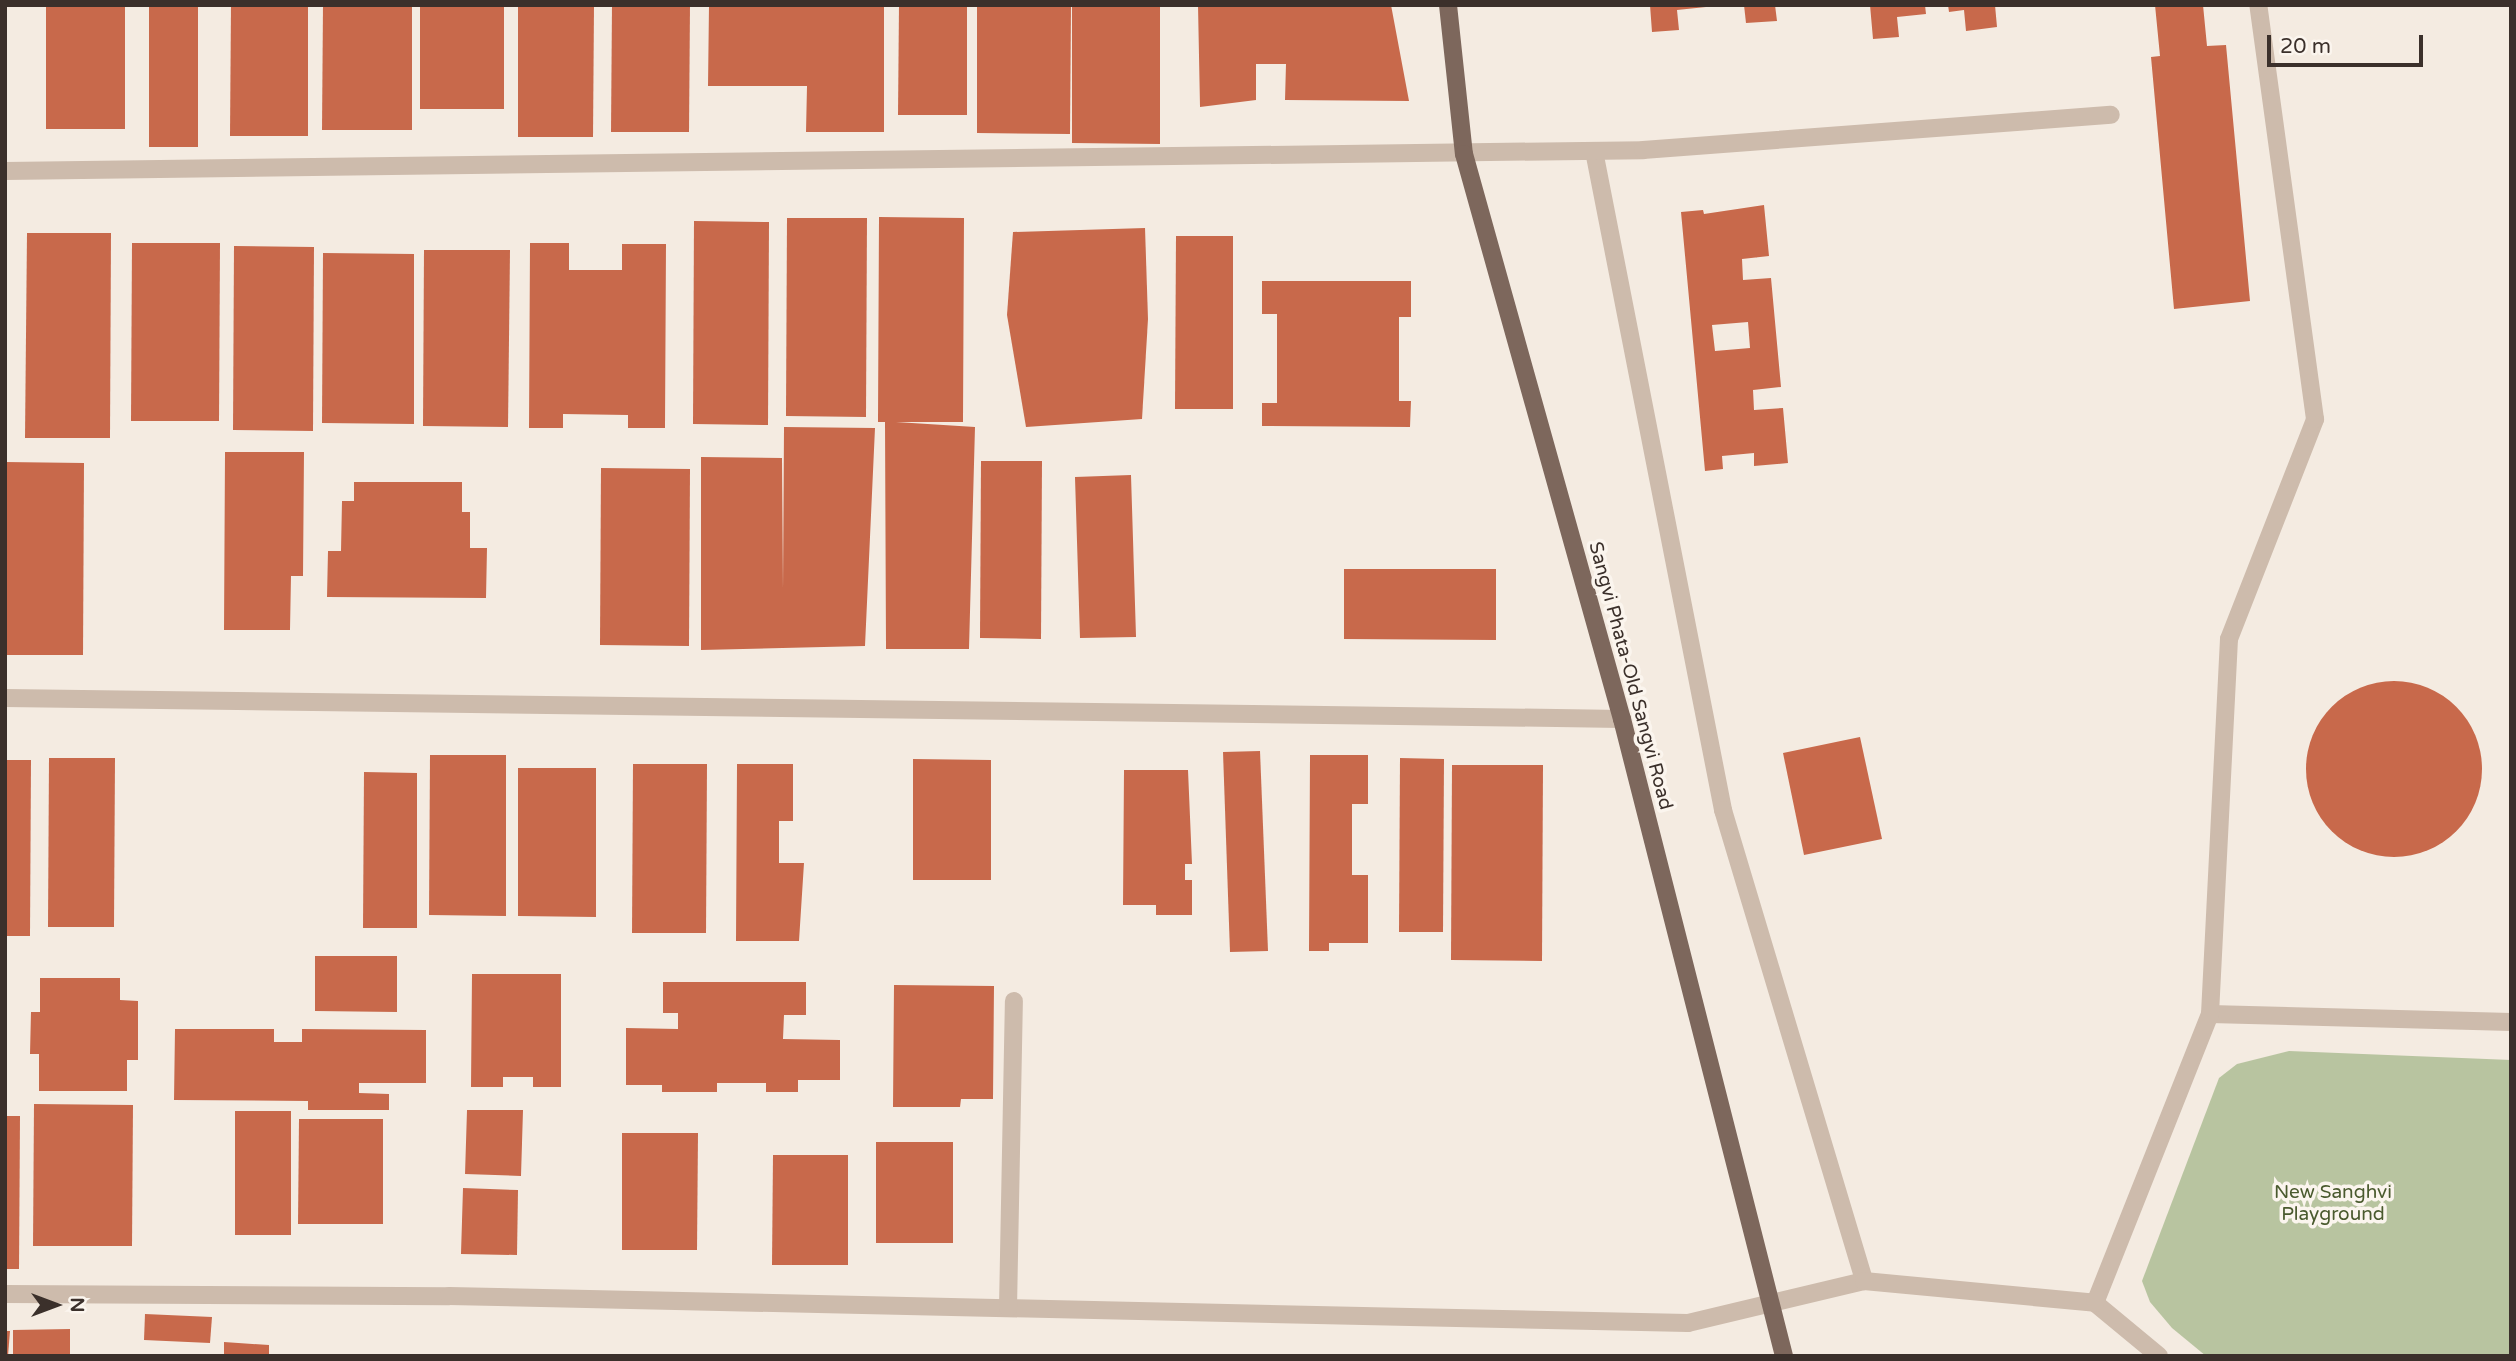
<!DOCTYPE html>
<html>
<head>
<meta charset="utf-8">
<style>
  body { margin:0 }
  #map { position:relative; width:2516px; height:1361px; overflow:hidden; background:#f4ebe1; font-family:"Varela Round",sans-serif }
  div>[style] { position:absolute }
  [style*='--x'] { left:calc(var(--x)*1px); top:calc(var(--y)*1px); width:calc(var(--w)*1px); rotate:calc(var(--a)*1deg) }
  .green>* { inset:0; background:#b8c4a0 }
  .building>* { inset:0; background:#c8694b }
  .round { border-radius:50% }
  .minor>* { height:18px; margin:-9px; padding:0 9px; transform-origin:9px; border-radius:9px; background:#cdbbac }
  .major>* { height:18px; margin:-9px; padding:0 9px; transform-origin:9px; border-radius:9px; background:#7d675c }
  span { translate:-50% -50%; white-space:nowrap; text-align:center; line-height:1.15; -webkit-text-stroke:7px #fbf5ee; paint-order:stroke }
  .street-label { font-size:19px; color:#3b302b }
  .park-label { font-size:19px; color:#4a5a2e }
  .frame { position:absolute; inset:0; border:7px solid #3b302b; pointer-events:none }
  .north { position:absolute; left:21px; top:1270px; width:70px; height:70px; -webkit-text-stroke:5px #fbf5ee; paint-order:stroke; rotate:90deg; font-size:19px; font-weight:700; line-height:28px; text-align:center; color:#3b302b }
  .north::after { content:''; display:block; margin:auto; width:24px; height:32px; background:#3b302b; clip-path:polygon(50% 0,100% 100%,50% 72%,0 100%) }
  .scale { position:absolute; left:2267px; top:35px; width:156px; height:32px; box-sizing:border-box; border:4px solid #3b302b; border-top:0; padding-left:9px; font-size:21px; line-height:24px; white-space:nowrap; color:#3b302b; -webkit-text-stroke:5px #fbf5ee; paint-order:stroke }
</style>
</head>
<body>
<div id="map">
  <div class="green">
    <div style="clip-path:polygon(2289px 1051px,2511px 1060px,2511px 1356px,2206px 1356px,2172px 1328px,2150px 1302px,2142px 1281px,2219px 1078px,2237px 1064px)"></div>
  </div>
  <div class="building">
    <div style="clip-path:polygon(46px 5px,125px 5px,125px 129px,46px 129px)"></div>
    <div style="clip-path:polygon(149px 5px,198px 5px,198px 147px,149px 147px)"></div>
    <div style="clip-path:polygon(231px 5px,308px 5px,308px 136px,230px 136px)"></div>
    <div style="clip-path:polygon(323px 5px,412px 5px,412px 130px,322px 130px)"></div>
    <div style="clip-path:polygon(420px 5px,504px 5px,504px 109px,420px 109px)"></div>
    <div style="clip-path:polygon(518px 5px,594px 5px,593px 137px,518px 137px)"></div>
    <div style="clip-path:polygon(612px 5px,690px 5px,689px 132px,611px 132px)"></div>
    <div style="clip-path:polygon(709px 5px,884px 5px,884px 132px,806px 132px,807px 86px,708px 86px)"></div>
    <div style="clip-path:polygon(899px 5px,967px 5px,967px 115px,898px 115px)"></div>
    <div style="clip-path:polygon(977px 5px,1071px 5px,1070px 134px,977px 133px)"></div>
    <div style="clip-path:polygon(1072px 5px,1160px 5px,1160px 144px,1072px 143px)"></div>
    <div style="clip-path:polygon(1198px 5px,1391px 5px,1409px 101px,1285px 100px,1286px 64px,1256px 64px,1256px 100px,1200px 107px)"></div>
    <div style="clip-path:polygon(1650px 5px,1705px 5px,1706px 7px,1677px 10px,1679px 30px,1652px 32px)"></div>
    <div style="clip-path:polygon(1744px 5px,1775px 5px,1777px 21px,1746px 23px)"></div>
    <div style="clip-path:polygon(1870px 5px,1925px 5px,1926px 14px,1897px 17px,1899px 37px,1873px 39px)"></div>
    <div style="clip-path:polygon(1948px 5px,1995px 5px,1997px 27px,1966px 31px,1964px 10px,1949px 12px)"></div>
    <div style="clip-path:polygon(2155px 5px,2203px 5px,2207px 46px,2226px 45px,2250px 301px,2174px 309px,2151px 57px,2160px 56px)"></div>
    <div style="clip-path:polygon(evenodd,1764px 205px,1769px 256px,1742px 259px,1743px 280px,1771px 278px,1781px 387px,1753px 390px,1754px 410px,1783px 408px,1788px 463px,1754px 466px,1754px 453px,1722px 456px,1723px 469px,1705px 471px,1681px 212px,1703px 210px,1704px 214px,1764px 205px,1748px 322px,1750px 348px,1715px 351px,1712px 325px,1748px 322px)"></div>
    <div style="clip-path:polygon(879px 217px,964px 218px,963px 422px,896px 422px,975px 427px,969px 649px,886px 649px,885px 422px,878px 422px)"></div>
    <div style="clip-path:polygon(787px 218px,867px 218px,866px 417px,786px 416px)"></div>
    <div style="clip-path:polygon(694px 221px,769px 222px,768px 425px,693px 424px)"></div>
    <div style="clip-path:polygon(1145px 228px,1148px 319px,1142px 419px,1026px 427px,1007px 315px,1013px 232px)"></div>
    <div style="clip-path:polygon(27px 233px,111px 233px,110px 438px,25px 438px)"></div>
    <div style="clip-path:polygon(1176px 236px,1233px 236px,1233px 409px,1175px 409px)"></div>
    <div style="clip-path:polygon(132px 243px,220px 243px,219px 421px,131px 421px)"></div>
    <div style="clip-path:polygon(530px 243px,569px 243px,569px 270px,622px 270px,622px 244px,666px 244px,665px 428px,628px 428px,628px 415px,563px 414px,563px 428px,529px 428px)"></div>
    <div style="clip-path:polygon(234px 246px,314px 247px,313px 431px,233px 430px)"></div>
    <div style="clip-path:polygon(424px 250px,510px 250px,508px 427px,423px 426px)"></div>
    <div style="clip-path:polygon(323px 253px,414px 254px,414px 424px,322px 423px)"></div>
    <div style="clip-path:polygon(1262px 281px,1411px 281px,1411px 317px,1399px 317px,1399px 401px,1411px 401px,1410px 427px,1262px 426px,1262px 403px,1277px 403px,1277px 314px,1262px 314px)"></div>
    <div style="clip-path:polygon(784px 427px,875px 428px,865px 646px,701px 650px,701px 457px,782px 458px,783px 591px)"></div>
    <div style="clip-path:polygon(225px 452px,304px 452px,303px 576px,291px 576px,290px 630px,224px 630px)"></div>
    <div style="clip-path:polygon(981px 461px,1042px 461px,1041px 639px,980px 638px)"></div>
    <div style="clip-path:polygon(5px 462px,84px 463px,83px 655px,5px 655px)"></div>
    <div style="clip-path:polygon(601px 468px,690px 469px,689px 646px,600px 645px)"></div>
    <div style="clip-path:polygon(1131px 475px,1136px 637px,1080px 638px,1075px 477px)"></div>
    <div style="clip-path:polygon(354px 482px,462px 482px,462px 512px,470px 512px,470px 548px,487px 548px,486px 598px,327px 597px,328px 551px,341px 551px,342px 501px,354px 501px)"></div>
    <div style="clip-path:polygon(1344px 569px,1496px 569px,1496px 640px,1344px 639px)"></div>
    <div class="round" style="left:2306px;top:681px;width:176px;height:176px"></div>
    <div style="clip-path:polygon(1860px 737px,1882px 839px,1804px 855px,1783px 753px)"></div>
    <div style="clip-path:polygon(1260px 751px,1268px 951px,1230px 952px,1223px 752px)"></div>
    <div style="clip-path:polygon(430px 755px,506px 755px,506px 916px,429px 915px)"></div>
    <div style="clip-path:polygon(1310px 755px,1368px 755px,1368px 804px,1352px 804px,1352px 875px,1368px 875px,1368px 943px,1329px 943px,1329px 951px,1309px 951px)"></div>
    <div style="clip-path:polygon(49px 758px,115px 758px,114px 927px,48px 927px)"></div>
    <div style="clip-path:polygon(1400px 758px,1444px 759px,1443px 932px,1399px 932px)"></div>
    <div style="clip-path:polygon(913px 759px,991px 760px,991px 880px,913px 880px)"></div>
    <div style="clip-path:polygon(5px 760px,31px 760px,30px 936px,5px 936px)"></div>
    <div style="clip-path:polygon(633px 764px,707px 764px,706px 933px,632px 933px)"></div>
    <div style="clip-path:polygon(737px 764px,793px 764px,793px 821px,779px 821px,779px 863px,804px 863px,799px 941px,736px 941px)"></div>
    <div style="clip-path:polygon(1452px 765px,1543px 765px,1542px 961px,1451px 960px)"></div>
    <div style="clip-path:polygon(518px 768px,596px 768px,596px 917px,518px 916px)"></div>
    <div style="clip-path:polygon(1124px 770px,1188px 770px,1192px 864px,1185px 864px,1185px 880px,1192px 880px,1192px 915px,1156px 915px,1156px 905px,1123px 905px)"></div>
    <div style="clip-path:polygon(364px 772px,417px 773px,417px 928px,363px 928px)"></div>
    <div style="clip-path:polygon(315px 956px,397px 956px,397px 1012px,315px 1011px)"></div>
    <div style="clip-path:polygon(472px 974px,561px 974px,561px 1087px,533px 1087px,533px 1077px,503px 1077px,503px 1087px,471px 1087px)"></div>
    <div style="clip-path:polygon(40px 978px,120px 978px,120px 1000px,138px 1001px,138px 1060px,127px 1060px,127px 1091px,39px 1091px,39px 1054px,30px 1054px,31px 1012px,40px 1012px)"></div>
    <div style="clip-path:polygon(663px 982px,806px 982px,806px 1015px,784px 1015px,783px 1039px,840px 1040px,840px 1080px,798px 1080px,798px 1092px,766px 1092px,766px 1083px,717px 1083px,717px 1092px,662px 1092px,662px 1085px,626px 1085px,626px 1028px,678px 1029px,678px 1013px,663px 1013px)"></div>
    <div style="clip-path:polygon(894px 985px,994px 986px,993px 1099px,961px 1099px,960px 1107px,893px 1107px)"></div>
    <div style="clip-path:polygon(175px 1029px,274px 1029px,274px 1042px,302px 1042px,302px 1029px,426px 1030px,426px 1083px,359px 1083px,359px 1093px,389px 1094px,389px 1110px,308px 1110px,308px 1101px,174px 1100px)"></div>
    <div style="clip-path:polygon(34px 1104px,133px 1105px,132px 1246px,33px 1246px)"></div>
    <div style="clip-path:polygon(467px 1110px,523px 1110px,521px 1176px,465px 1174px)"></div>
    <div style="clip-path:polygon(235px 1111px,291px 1111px,291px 1235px,235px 1235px)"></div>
    <div style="clip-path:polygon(5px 1116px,20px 1116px,19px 1269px,5px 1269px)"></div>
    <div style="clip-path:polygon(299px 1119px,383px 1119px,383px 1224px,298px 1224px)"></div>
    <div style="clip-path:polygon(622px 1133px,698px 1133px,697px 1250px,622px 1250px)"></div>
    <div style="clip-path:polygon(876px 1142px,953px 1142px,953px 1243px,876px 1243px)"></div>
    <div style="clip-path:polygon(773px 1155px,848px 1155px,848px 1265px,772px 1265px)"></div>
    <div style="clip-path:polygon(463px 1188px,518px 1190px,517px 1255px,461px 1254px)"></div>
    <div style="clip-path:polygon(145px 1314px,212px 1317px,210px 1343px,144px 1340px)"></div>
    <div style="clip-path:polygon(70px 1329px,70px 1356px,13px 1356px,13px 1330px)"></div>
    <div style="clip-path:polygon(5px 1331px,10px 1331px,8px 1356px,5px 1356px)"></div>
    <div style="clip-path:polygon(224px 1342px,269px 1345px,269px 1356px,224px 1356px)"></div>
  </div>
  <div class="minor">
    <div style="--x:1594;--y:151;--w:672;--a:78.92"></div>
    <div style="--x:1723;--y:810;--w:492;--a:73.3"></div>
    <div style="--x:5;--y:171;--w:1638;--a:-0.73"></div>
    <div style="--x:1643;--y:150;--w:469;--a:-4.3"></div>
    <div style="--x:5;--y:698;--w:1617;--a:0.74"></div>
    <div style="--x:2210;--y:1014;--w:301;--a:1.5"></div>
    <div style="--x:5;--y:1294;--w:444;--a:0.3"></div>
    <div style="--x:449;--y:1296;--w:1239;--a:1.25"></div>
    <div style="--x:1688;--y:1323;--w:181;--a:-13.4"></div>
    <div style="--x:1864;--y:1281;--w:232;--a:5.4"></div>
    <div style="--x:2095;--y:1303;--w:83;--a:39.6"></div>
    <div style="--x:2095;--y:1303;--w:311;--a:-68.3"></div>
    <div style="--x:2210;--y:1014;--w:375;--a:-87.1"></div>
    <div style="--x:2229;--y:639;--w:236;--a:-68.6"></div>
    <div style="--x:2315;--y:419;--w:418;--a:-97.8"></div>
    <div style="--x:1008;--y:1308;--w:307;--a:-88.9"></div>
  </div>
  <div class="major">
    <div style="--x:1448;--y:5;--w:150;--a:83.9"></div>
    <div style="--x:1464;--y:154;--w:587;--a:74.38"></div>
    <div style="--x:1622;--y:719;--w:657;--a:75.73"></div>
  </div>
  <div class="street-label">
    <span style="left:1630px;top:676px;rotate:75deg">Sangvi Phata-Old Sangvi Road</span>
  </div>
  <div class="park-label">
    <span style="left:2333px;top:1204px">New Sanghvi<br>Playground</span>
  </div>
  <div class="frame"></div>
  <div class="north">N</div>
  <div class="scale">20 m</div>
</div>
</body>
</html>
